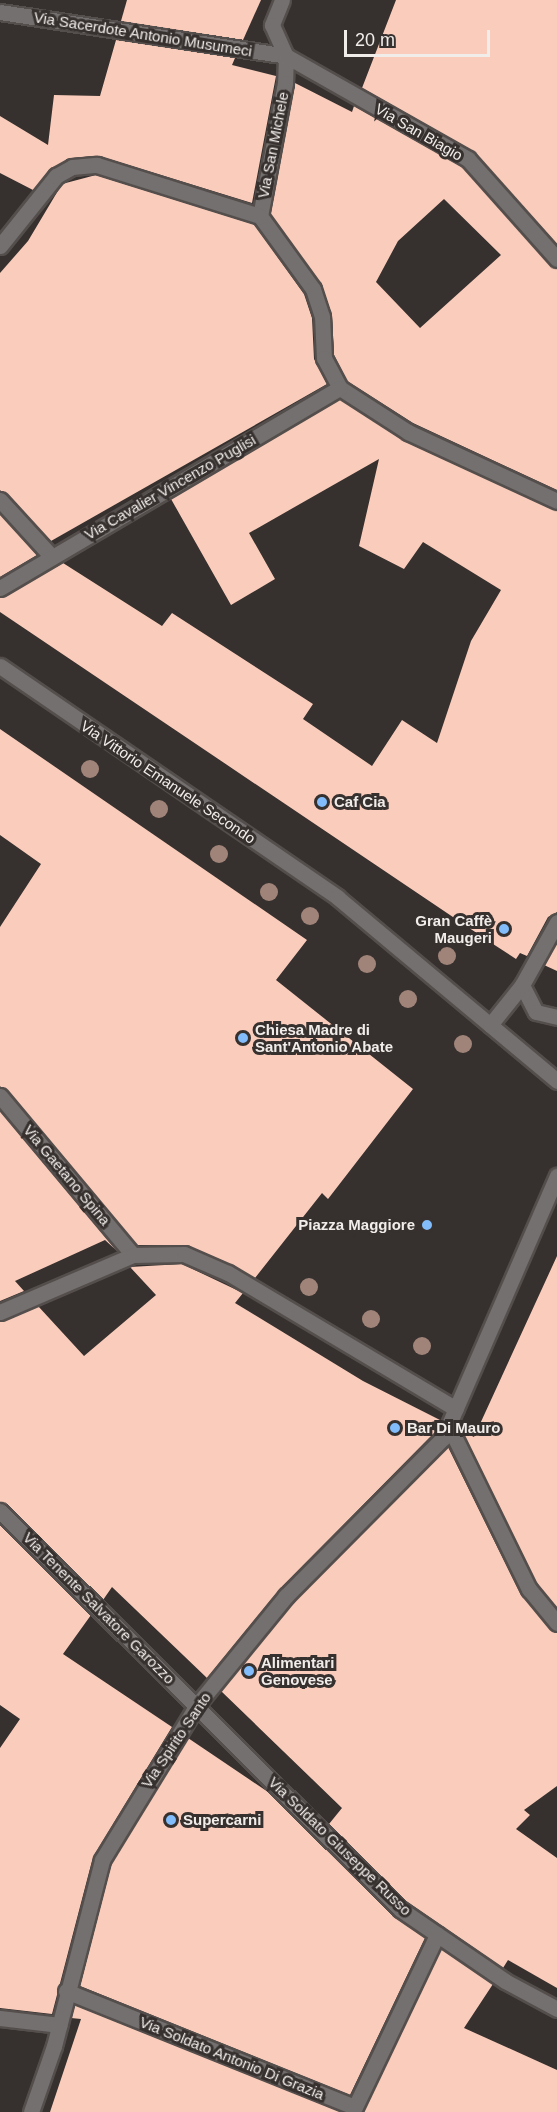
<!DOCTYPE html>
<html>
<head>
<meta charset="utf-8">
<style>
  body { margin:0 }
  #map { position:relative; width:557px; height:2112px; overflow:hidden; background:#36302e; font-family:Helvetica,sans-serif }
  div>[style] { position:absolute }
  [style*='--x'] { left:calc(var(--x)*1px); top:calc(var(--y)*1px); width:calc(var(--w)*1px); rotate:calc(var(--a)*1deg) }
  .building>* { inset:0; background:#faccbb }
  .roads { filter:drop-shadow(2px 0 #544e4c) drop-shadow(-2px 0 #544e4c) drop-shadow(0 2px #544e4c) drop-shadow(0 -2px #544e4c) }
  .minor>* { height:15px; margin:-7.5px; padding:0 7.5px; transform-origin:7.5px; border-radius:7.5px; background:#73706f }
  .trees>* { width:18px; height:18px; margin:-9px; border-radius:50%; background:#a18479 }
  .dots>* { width:16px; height:16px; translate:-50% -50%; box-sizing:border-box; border:3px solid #36302e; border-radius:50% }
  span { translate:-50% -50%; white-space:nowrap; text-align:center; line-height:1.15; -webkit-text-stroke:6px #36302e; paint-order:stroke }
  .street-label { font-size:15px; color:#f1edeb }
  .poi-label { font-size:15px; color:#f1edeb; font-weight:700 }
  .left { translate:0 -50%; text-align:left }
  .right { translate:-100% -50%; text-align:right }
  .scale { position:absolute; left:344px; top:30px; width:146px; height:27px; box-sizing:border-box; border:3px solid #f1edeb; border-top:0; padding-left:8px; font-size:18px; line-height:21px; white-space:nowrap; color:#f1edeb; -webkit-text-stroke:4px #36302e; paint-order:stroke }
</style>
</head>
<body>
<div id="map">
  <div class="building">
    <div style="clip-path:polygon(127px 0,261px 0,243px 40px,121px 21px)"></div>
    <div style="clip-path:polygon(396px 0,557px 0,557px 244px,473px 151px,362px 88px)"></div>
    <div style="clip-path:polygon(116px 40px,235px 58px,232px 65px,276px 76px,252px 203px,99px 156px,67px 159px,33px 190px,0 173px,0 116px,48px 145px,54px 95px,100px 96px)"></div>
    <div style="clip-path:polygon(evenodd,295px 83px,352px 112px,354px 106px,462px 167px,557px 269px,557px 490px,413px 423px,347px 381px,334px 355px,332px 315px,322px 286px,270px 214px,295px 83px,444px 199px,501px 255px,420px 328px,376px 282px,398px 241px,444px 199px)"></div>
    <div style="clip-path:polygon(96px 175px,254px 224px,304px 294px,312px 318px,314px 359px,327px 384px,51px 541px,0 490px,0 273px,28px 241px,62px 184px)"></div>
    <div style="clip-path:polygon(340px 399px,404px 441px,557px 511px,557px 912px,548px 917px,527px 956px,520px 953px,516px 959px,493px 944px,0 612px,0 598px,63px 563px,162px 626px,172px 613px,313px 704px,303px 719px,372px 766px,402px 720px,437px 743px,471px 641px,501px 590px,423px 542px,404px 569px,359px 546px,379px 459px,249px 533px,275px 579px,231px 605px,171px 499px)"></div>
    <div style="clip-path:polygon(0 514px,37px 555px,0 577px)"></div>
    <div style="clip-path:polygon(0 729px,307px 940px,276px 980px,413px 1089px,328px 1199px,322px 1193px,255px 1278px,187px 1245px,137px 1245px,0 1086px,0 927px,41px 864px,0 835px)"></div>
    <div style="clip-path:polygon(557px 942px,557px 971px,544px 965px)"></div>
    <div style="clip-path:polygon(0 1111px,117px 1251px,105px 1240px,15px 1281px,24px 1291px,0 1301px)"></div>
    <div style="clip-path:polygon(557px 1256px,557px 1608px,537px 1584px,462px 1431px,474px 1437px)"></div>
    <div style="clip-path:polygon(182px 1264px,243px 1293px,235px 1303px,363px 1381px,440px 1420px,435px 1432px,279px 1590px,207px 1678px,112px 1587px,103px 1600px,0 1502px,0 1322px,38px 1306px,84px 1356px,156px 1295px,130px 1267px)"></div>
    <div style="clip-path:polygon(448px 1447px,520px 1593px,557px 1633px,557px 1786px,524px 1810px,530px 1815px,516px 1829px,557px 1858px,557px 1988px,508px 1960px,503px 1968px,406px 1901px,329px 1824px,342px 1808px,221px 1691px,293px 1603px)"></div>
    <div style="clip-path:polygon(0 1525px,91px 1615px,63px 1654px,172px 1727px,93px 1857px,52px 2014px,0 2008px,0 1748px,20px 1719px,0 1705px)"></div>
    <div style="clip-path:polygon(188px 1738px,268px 1792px,393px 1916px,425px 1938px,350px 2095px,80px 1986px,111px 1864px)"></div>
    <div style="clip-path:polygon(441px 1949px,493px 1984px,464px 2028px,557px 2070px,557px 2112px,363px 2112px)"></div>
    <div style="clip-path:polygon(75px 2005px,341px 2112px,50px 2112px,81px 2019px,71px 2018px)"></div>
  </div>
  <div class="roads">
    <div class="minor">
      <div style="--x:282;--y:0;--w:27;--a:112"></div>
      <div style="--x:272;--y:25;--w:34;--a:66"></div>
      <div style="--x:286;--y:56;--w:27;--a:92"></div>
      <div style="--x:285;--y:83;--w:135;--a:100.6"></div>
      <div style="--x:260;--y:216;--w:90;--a:54"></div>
      <div style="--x:313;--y:289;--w:28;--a:72"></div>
      <div style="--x:322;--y:316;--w:42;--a:87.3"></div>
      <div style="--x:324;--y:358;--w:34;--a:62"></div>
      <div style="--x:340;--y:388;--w:81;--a:32.9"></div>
      <div style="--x:408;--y:432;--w:164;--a:24.8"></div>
      <div style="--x:0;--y:12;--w:289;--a:8.7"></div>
      <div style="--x:286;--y:56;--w:209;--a:29.5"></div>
      <div style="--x:468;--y:159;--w:134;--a:48.3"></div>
      <div style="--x:0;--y:246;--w:90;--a:-51.3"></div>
      <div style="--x:56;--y:176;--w:18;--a:-29"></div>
      <div style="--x:72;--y:167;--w:25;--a:-5"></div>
      <div style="--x:97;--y:165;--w:171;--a:17.4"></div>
      <div style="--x:0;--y:500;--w:77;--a:47.6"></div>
      <div style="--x:0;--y:588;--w:394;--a:-30.5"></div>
      <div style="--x:0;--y:666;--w:409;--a:34.4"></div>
      <div style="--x:337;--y:897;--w:287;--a:39.9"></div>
      <div style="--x:522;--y:985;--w:30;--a:63"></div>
      <div style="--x:536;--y:1012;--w:22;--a:13"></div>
      <div style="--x:490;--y:1025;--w:51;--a:-51.3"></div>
      <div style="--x:522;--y:985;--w:72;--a:-60.9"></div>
      <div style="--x:0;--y:1096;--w:207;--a:50.1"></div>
      <div style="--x:0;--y:1312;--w:145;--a:-23.2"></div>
      <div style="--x:133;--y:1255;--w:51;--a:-1.1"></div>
      <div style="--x:184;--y:1254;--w:48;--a:23.4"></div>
      <div style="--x:228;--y:1273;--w:265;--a:30.8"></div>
      <div style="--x:449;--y:1426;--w:182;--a:63.9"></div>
      <div style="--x:529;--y:1589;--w:44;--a:50.5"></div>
      <div style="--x:0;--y:1511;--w:564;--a:44.86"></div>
      <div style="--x:400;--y:1909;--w:127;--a:34.4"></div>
      <div style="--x:505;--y:1981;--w:59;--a:28.3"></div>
      <div style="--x:66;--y:1991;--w:311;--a:21.9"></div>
      <div style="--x:355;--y:2107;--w:191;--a:-64.5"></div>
      <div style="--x:0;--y:2018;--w:60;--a:6.7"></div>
      <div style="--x:31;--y:2112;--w:70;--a:-70.8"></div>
      <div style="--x:54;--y:2046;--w:192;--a:-75.5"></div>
      <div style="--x:102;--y:1860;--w:182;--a:-58.5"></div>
      <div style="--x:197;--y:1705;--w:141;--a:-50.8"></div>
      <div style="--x:286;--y:1596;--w:223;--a:-45.2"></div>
      <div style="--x:443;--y:1438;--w:286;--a:-66.5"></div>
    </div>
  </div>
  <div class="trees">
    <div style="left:90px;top:769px"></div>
    <div style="left:159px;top:809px"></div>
    <div style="left:219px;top:854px"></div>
    <div style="left:269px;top:892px"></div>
    <div style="left:310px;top:916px"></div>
    <div style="left:447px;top:956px"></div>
    <div style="left:367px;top:964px"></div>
    <div style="left:408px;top:999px"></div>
    <div style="left:463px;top:1044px"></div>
    <div style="left:309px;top:1287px"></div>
    <div style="left:371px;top:1319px"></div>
    <div style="left:422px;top:1346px"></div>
  </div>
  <div class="dots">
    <div style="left:322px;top:802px;background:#82bcfa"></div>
    <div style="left:504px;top:929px;background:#82bcfa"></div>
    <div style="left:243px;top:1038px;background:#82bcfa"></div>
    <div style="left:427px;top:1225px;background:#82bcfa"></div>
    <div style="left:395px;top:1428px;background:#82bcfa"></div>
    <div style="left:249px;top:1671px;background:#82bcfa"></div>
    <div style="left:171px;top:1820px;background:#82bcfa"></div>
  </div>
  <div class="street-label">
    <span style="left:143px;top:34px;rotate:9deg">Via Sacerdote Antonio Musumeci</span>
    <span style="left:419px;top:132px;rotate:30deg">Via San Biagio</span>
    <span style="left:273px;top:145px;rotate:-79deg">Via San Michele</span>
    <span style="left:170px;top:487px;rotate:-30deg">Via Cavalier Vincenzo Puglisi</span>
    <span style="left:168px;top:782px;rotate:34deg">Via Vittorio Emanuele Secondo</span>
    <span style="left:67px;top:1175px;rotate:50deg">Via Gaetano Spina</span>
    <span style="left:99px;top:1608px;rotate:45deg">Via Tenente Salvatore Garozzo</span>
    <span style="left:176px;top:1740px;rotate:-56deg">Via Spirito Santo</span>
    <span style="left:340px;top:1846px;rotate:44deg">Via Soldato Giuseppe Russo</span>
    <span style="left:232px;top:2058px;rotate:22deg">Via Soldato Antonio Di Grazia</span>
  </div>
  <div class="poi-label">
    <span class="left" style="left:334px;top:802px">Caf Cia</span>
    <span class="right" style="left:492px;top:929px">Gran Caffè<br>Maugeri</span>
    <span class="left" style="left:255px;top:1038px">Chiesa Madre di<br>Sant'Antonio Abate</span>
    <span class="right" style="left:415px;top:1225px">Piazza Maggiore</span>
    <span class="left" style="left:407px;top:1428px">Bar Di Mauro</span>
    <span class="left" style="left:261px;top:1671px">Alimentari<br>Genovese</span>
    <span class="left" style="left:183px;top:1820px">Supercarni</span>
  </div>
  <div class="scale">20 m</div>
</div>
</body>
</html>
